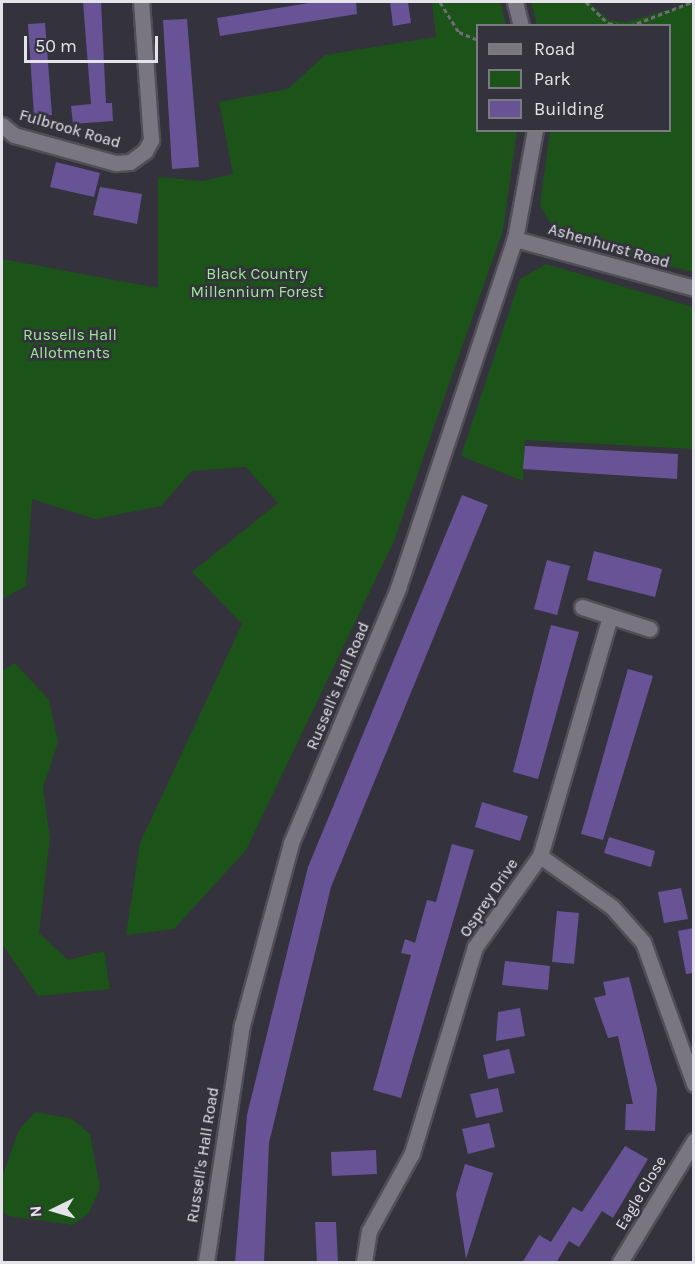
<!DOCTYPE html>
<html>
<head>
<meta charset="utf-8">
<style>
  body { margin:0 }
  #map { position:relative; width:695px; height:1264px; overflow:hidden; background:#34323c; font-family:Karla,sans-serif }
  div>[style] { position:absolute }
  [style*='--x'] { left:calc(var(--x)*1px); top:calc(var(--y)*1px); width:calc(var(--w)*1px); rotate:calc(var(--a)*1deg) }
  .green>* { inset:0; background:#1c5319 }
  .building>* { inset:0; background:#685397 }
  .path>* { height:3px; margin-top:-1.5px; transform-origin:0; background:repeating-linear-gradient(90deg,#6e6c75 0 4.5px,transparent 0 7.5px) }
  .roads { filter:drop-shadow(2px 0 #504e57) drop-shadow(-2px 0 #504e57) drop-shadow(0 2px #504e57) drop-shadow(0 -2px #504e57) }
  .street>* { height:15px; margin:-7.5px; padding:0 7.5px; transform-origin:7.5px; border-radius:7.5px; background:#797682 }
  span { translate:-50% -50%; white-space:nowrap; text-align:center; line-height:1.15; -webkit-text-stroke:5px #34323c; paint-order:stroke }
  .street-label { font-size:16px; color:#e5e3ea }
  .park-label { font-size:16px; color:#9deb96 }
  .frame { position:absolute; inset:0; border:3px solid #e5e3ea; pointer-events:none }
  .legend { position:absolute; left:476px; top:24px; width:195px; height:108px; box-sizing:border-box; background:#34323c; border:2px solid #7b7982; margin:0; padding:8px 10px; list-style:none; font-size:18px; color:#e5e3ea }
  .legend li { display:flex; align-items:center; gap:12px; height:30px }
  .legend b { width:30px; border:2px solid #7b7982 }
  .north { position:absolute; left:24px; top:1180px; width:60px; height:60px; -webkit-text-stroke:4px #34323c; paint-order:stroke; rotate:265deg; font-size:16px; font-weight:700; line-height:24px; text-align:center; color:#e5e3ea }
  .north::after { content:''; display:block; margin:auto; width:21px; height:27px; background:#e5e3ea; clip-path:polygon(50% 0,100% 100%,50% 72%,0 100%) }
  .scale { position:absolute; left:24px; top:36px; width:134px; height:27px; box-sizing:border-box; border:3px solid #e5e3ea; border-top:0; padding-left:8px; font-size:18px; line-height:21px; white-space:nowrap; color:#e5e3ea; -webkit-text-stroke:4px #34323c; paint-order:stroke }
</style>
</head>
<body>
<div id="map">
  <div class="green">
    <div style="clip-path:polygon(432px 2px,500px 2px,506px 25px,478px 26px,478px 130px,517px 131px,503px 230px,394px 541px,246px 850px,174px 929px,126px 935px,140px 843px,242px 624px,192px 572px,278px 503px,246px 467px,192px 471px,161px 506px,95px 519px,32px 499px,26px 586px,2px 599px,2px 259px,158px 288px,158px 177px,203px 181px,233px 174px,219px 102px,288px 89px,325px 55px,436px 37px)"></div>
    <div style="clip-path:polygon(531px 2px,589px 2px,609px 20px,627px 22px,693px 2px,693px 272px,559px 239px,540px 205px,550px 131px,670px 130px,670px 26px,537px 25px)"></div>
    <div style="clip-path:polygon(546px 264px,693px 307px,693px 449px,525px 440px,523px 481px,461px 456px,520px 279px)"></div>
    <div style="clip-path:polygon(15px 663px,49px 700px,58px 742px,43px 788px,50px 838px,39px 933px,68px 960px,104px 951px,110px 989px,38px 996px,2px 944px,2px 671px)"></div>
    <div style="clip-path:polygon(35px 1112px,72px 1119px,90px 1134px,100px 1188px,89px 1213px,73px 1225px,8px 1216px,2px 1210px,2px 1177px,19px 1130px)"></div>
  </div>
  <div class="building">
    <div style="clip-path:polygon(83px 2px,101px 2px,106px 103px,112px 103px,113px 121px,73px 124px,71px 106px,91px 104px)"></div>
    <div style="clip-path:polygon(315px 2px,356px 2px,357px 14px,220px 36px,217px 18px)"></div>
    <div style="clip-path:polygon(390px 2px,408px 2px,411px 23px,393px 26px)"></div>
    <div style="clip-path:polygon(187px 19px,199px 167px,172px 169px,163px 20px)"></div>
    <div style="clip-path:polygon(45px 23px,52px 115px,34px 116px,28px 24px)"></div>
    <div style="clip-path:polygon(56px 162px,100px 173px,94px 197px,50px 187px)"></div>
    <div style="clip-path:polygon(100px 187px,142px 194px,137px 224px,93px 215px)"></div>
    <div style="clip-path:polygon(525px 446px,678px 454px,677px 479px,523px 469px)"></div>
    <div style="clip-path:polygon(462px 495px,488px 505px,331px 887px,269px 1143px,264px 1263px,235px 1263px,247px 1115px,308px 867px)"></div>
    <div style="clip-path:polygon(594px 551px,662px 569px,655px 597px,587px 580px)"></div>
    <div style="clip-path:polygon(547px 560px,570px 566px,557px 615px,534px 609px)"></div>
    <div style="clip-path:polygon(551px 625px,579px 632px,538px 779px,513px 772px)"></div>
    <div style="clip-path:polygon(628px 669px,653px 676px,603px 840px,581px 834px)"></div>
    <div style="clip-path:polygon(482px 802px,528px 816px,520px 841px,475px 827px)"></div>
    <div style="clip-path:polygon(609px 837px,655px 851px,651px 867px,604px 853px)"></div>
    <div style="clip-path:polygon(452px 844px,474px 850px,401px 1098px,373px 1090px,411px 955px,401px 953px,405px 939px,415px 943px,427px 900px,436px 902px)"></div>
    <div style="clip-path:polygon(681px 888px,688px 919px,664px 923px,658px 892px)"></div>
    <div style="clip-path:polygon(557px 911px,579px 913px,574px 964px,552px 962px)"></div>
    <div style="clip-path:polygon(693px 928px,693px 973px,686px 974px,678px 931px)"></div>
    <div style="clip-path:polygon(505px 961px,550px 966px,548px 990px,502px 985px)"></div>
    <div style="clip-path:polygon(629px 977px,657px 1088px,655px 1131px,625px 1130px,626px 1104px,633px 1104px,618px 1036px,608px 1038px,594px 998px,606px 995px,603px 982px)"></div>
    <div style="clip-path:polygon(520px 1008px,525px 1036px,496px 1041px,498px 1012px)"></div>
    <div style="clip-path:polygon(509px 1049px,515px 1073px,488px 1079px,483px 1055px)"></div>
    <div style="clip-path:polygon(498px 1088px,503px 1112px,476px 1118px,470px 1094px)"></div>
    <div style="clip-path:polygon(489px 1123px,495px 1147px,468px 1154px,462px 1129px)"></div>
    <div style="clip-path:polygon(625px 1146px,648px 1159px,613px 1218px,602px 1211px,579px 1247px,569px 1241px,556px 1263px,522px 1263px,539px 1235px,551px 1242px,573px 1207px,582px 1212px)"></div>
    <div style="clip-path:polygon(376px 1150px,377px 1174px,332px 1176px,331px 1152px)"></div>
    <div style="clip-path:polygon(465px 1164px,493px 1173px,466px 1259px,456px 1194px)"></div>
    <div style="clip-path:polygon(315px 1222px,336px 1222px,338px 1263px,317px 1263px)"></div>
  </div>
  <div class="path">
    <div style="--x:440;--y:2;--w:36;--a:58"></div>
    <div style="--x:459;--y:32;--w:21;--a:23"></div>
    <div style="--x:586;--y:2;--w:30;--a:44"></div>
    <div style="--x:608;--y:23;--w:15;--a:11"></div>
    <div style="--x:630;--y:26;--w:66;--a:-21.2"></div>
  </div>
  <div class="roads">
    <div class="street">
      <div style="--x:515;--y:2;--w:25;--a:76"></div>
      <div style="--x:2;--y:125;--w:16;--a:40"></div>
      <div style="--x:14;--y:135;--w:106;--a:15.4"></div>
      <div style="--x:116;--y:163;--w:14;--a:-4"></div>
      <div style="--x:130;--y:162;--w:19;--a:-36"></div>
      <div style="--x:145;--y:151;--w:13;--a:-61"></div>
      <div style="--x:151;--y:140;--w:138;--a:-94.1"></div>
      <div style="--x:515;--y:239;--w:186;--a:15.3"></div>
      <div style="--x:582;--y:607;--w:71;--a:17.9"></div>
      <div style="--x:540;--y:856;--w:88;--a:35.3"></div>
      <div style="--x:612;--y:907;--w:47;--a:48.5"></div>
      <div style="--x:643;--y:942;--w:151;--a:70.2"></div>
      <div style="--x:206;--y:1262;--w:240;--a:-81.4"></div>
      <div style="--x:242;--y:1025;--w:188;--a:-74.9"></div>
      <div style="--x:291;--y:843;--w:277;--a:-67.2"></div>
      <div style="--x:398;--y:588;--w:368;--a:-71.5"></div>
      <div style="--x:515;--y:239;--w:111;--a:-79.6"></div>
      <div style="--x:364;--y:1262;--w:31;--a:-81"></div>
      <div style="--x:369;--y:1231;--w:89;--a:-61.1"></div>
      <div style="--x:412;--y:1153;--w:215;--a:-73"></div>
      <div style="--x:475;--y:947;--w:112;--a:-54.5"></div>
      <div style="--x:540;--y:856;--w:249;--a:-73.7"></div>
      <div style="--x:620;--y:1262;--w:142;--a:-58.6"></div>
    </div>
  </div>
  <div class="street-label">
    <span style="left:70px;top:129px;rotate:16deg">Fulbrook Road</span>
    <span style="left:609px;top:246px;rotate:16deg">Ashenhurst Road</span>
    <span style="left:338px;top:686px;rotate:-67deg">Russell's Hall Road</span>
    <span style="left:489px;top:898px;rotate:-56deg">Osprey Drive</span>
    <span style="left:203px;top:1155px;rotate:-81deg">Russell's Hall Road</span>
    <span style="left:641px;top:1193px;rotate:-59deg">Eagle Close</span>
  </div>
  <div class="park-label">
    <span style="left:257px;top:283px">Black Country<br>Millennium Forest</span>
    <span style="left:70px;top:344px">Russells Hall<br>Allotments</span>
  </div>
  <div class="frame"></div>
  <ul class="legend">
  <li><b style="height:8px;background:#797682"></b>Road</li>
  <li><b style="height:16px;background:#1c5319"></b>Park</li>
  <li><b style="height:16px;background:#685397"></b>Building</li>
  </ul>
  <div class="north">N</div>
  <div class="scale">50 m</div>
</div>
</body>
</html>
